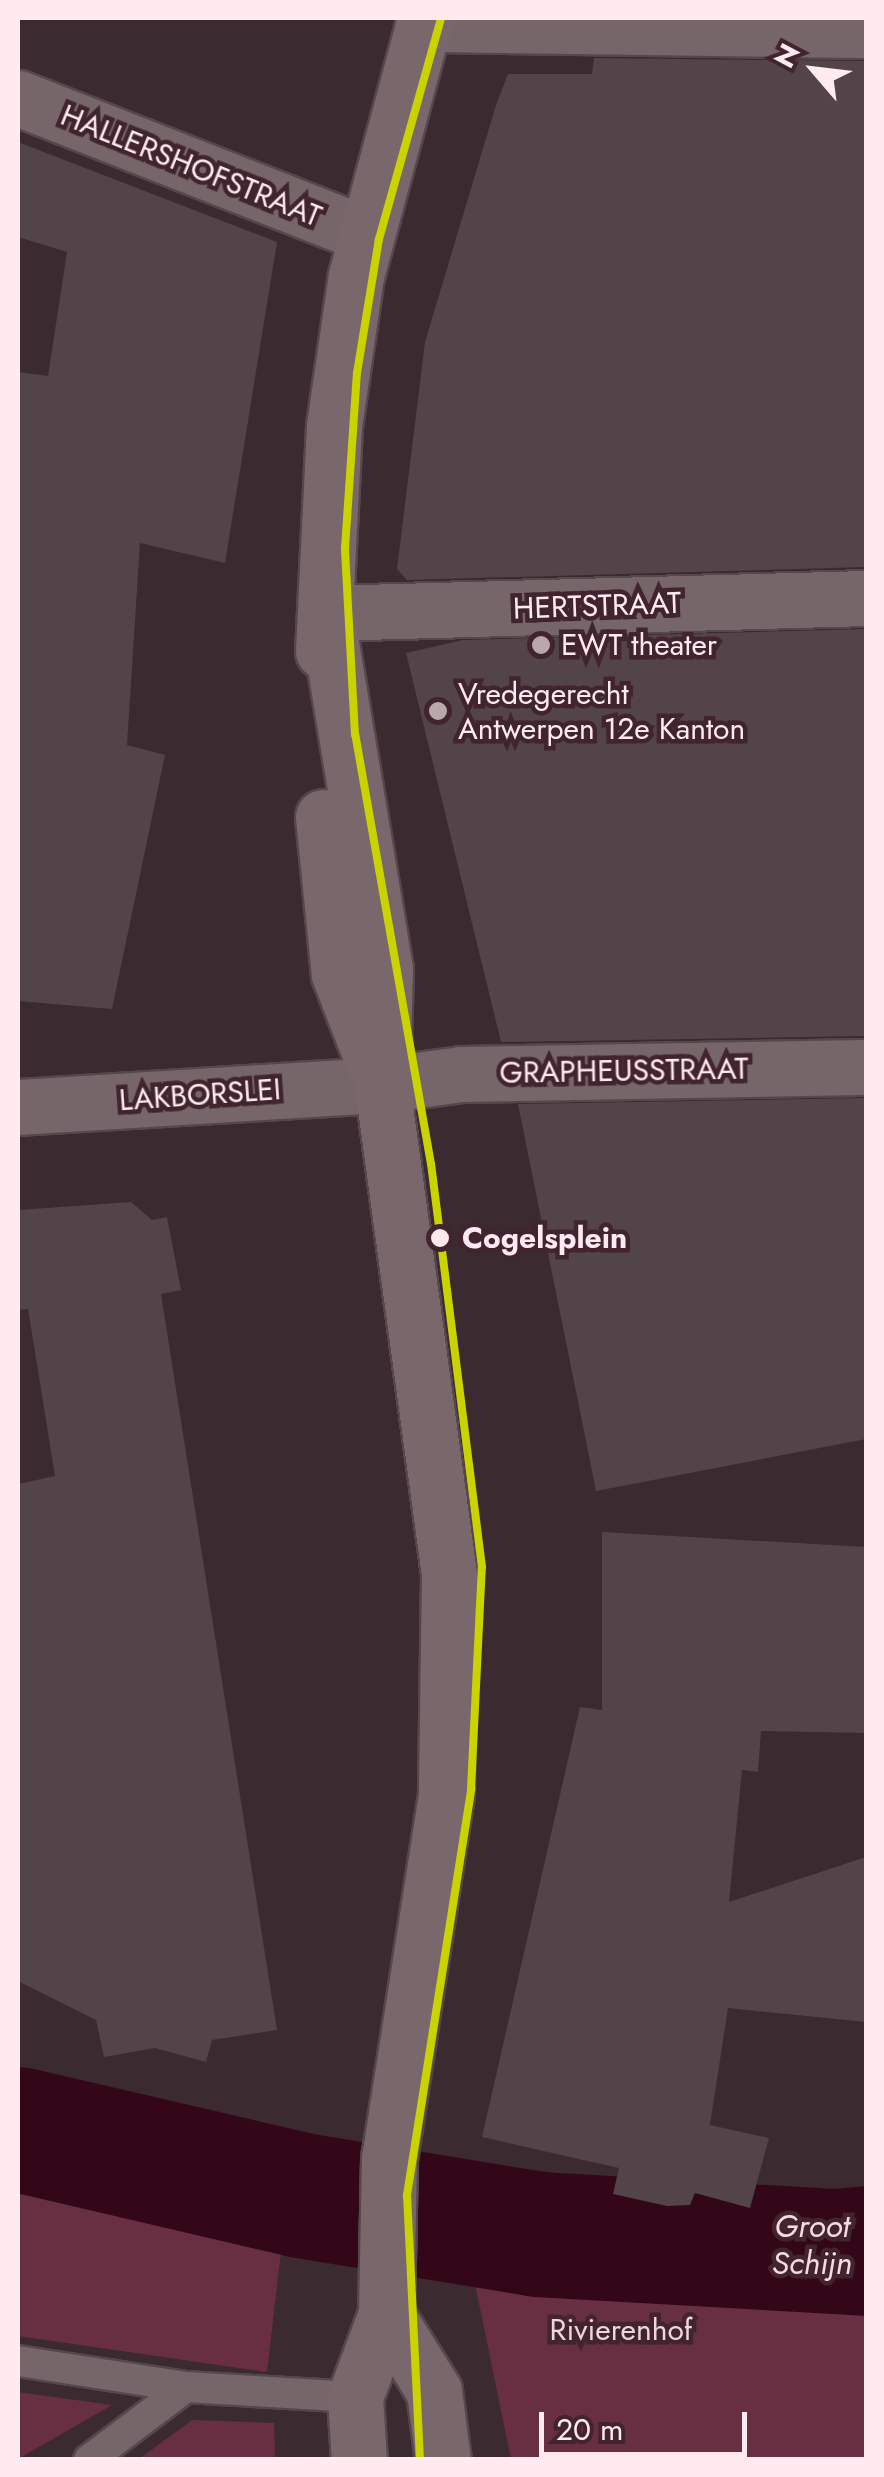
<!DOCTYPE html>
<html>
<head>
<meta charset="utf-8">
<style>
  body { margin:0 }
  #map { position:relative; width:884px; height:2477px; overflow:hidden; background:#3b2a30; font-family:Jost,sans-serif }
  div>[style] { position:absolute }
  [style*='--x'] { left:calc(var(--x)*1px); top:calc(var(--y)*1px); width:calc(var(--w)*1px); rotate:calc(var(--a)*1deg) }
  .green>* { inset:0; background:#672f41 }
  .water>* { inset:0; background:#330718 }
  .river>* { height:125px; margin:-62.5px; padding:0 62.5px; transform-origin:62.5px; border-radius:62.5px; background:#330718 }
  .building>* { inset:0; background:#524448 }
  .roads { filter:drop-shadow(2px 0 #55474c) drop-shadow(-2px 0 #55474c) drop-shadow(0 2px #55474c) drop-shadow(0 -2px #55474c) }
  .service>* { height:30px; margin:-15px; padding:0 15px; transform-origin:15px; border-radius:15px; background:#76666a }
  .minor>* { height:55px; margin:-27.5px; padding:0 27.5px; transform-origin:27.5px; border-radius:27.5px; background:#76666a }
  .tertiary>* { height:55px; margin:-27.5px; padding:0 27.5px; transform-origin:27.5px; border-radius:27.5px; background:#76666a }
  .secondary>* { height:55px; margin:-27.5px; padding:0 27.5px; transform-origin:27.5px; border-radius:27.5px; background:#79676c }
  .tram-1>* { height:8px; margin:-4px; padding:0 4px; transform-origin:4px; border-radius:4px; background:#c8d300 }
  .dots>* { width:28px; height:28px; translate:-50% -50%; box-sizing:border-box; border:5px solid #41242d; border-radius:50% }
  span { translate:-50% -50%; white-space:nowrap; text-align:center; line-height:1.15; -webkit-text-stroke:9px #41242d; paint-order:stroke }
  .street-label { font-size:30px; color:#feeaef }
  .poi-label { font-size:30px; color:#feeaef }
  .left { translate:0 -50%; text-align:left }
  .stop-label { font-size:30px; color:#feeaef; font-weight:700 }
  .park-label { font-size:30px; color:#f0d5db }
  .water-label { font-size:32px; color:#f6dae1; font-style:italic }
  .frame { position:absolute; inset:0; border:20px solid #feeaef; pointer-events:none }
  .north { position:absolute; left:764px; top:20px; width:100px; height:100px; -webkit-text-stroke:8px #41242d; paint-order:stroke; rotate:298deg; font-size:28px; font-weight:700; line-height:40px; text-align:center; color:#feeaef }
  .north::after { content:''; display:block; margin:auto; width:35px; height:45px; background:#feeaef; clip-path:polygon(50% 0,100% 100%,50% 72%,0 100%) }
  .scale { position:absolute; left:539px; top:2412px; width:208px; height:45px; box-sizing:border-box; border:5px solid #feeaef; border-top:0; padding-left:12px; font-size:30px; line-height:35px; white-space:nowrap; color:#feeaef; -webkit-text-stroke:8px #41242d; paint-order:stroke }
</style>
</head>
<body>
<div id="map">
  <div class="green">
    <div style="clip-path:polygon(481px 2170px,666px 2206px,695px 2193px,750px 2208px,754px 2196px,866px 2186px,866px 2459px,511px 2459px,469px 2255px)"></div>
    <div style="clip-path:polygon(18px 2172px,283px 2234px,267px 2372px,18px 2336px)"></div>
    <div style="clip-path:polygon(18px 2392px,112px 2405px,18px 2459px)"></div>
    <div style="clip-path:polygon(192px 2420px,274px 2423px,275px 2459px,139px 2459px)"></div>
  </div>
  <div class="water">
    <div style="clip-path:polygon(18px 2070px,297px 2141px,283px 2234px,18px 2172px)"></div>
    <div style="clip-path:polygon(481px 2170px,666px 2206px,695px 2193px,750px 2208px,754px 2196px,866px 2186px,866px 2297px,709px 2305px,469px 2255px)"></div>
  </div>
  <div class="river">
    <div style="--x:18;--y:2129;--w:291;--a:13.1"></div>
    <div style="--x:301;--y:2195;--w:240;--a:9.3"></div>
    <div style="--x:538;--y:2234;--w:329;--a:3.3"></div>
  </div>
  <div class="building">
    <div style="clip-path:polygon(594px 58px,866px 61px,866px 567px,407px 580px,397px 569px,425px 342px,496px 105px,508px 74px,592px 74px)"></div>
    <div style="clip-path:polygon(18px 142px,277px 242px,225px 563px,140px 543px,127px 745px,165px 755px,112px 1009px,18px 1001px,18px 372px,48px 376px,67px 252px,18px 237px)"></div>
    <div style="clip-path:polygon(866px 629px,866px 1036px,501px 1042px,406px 653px,463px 640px)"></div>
    <div style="clip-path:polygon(866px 1098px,866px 1439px,596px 1491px,518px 1104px)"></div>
    <div style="clip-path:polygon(131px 1202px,152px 1220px,167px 1217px,181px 1290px,161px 1294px,277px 2030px,212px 2040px,206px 2062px,155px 2048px,104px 2057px,96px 2020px,18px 1981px,18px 1484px,55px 1476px,28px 1309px,18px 1310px,18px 1210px)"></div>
    <div style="clip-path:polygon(602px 1532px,866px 1547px,866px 1733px,761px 1731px,758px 1772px,742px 1770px,729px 1902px,866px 1857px,866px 2022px,728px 2008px,710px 2125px,769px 2138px,750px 2208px,695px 2193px,690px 2205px,667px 2206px,613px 2194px,619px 2168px,482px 2137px,580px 1707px,602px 1710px)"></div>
  </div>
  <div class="roads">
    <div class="service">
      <div style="--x:18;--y:2361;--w:170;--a:8.8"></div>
      <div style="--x:186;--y:2387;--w:169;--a:3.4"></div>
      <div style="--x:89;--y:2460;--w:121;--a:-37"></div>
    </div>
    <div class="minor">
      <div style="--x:423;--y:24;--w:443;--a:0.8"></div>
      <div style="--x:18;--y:98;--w:373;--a:21.4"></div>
      <div style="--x:326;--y:613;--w:540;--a:-1.59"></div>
      <div style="--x:382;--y:1085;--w:80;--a:-7.9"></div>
      <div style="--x:461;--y:1074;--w:405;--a:-1"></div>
    </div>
    <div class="tertiary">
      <div style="--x:18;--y:1107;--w:365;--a:-3.5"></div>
    </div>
    <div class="secondary">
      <div style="--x:326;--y:613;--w:361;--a:80.6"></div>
      <div style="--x:385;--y:969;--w:116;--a:91.5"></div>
      <div style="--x:382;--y:1085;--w:494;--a:82.2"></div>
      <div style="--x:449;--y:1574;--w:221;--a:90.8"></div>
      <div style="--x:446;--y:1795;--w:367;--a:98.9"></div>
      <div style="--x:389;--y:2158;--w:156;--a:91.1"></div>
      <div style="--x:386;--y:2314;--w:89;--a:110.5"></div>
      <div style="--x:355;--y:2397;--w:63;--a:86.4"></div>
      <div style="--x:323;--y:651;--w:225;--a:-87.2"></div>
      <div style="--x:334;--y:426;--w:152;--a:-81.7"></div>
      <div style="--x:356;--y:276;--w:267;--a:-75"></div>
      <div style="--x:323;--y:817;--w:158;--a:84.2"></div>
      <div style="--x:339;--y:974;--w:91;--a:68.8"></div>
      <div style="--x:386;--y:2314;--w:91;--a:58.1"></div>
      <div style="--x:434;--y:2391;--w:70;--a:82.6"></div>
    </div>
  </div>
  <div class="tram-1">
    <div style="--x:420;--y:2460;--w:265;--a:-92.8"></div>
    <div style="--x:407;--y:2195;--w:411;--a:-81"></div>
    <div style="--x:471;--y:1789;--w:222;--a:-87.2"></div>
    <div style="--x:482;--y:1567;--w:406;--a:-97.2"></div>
    <div style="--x:431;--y:1164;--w:436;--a:-100"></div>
    <div style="--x:355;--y:735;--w:187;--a:-93.1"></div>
    <div style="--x:345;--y:548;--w:175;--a:-86.1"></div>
    <div style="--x:357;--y:373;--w:136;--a:-80.7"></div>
    <div style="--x:379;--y:239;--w:230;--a:-74.3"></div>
  </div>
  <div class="dots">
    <div style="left:541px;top:645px;background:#baa7ac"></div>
    <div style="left:438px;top:711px;background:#baa7ac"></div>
    <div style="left:440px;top:1238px;background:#feeaef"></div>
  </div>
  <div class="street-label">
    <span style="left:191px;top:166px;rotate:22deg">HALLERSHOFSTRAAT</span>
    <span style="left:597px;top:606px;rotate:-2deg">HERTSTRAAT</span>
    <span style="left:624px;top:1071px;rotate:-1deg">GRAPHEUSSTRAAT</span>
    <span style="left:200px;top:1095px;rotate:-4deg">LAKBORSLEI</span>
  </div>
  <div class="poi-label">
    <span class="left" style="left:561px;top:645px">EWT theater</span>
    <span class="left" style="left:458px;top:711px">Vredegerecht<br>Antwerpen 12e Kanton</span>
  </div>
  <div class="stop-label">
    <span class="left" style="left:462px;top:1238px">Cogelsplein</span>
  </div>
  <div class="park-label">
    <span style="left:621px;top:2330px">Rivierenhof</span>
  </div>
  <div class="water-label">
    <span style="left:812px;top:2245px">Groot<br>Schijn</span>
  </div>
  <div class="frame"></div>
  <div class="north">N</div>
  <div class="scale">20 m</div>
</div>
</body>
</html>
